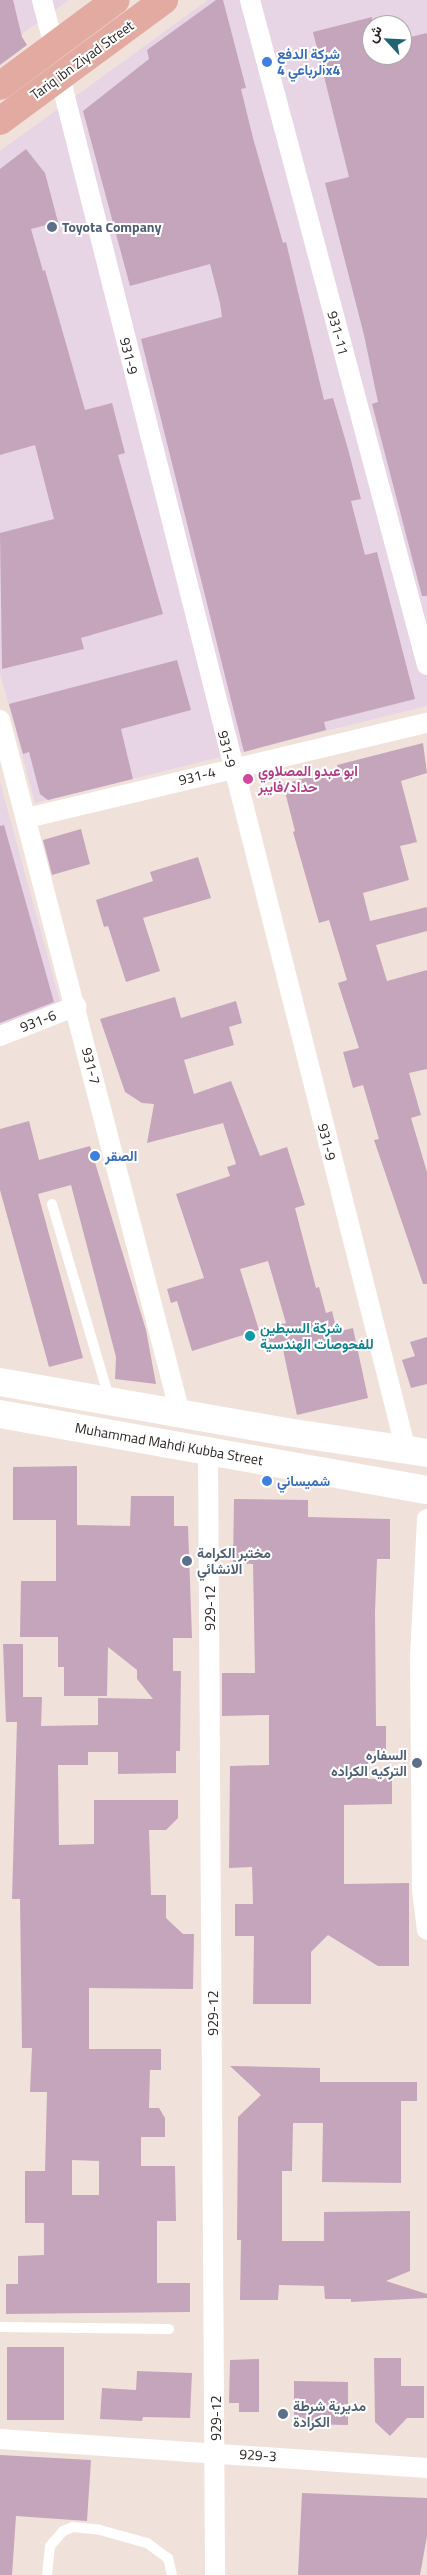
<!DOCTYPE html>
<html>
<head>
<meta charset="utf-8">
<style>
  body { margin:0 }
  #map { position:relative; width:427px; height:2575px; overflow:hidden; background:#f0e2da; font-family:"Titillium Web",Vazirmatn,sans-serif }
  div>[style] { position:absolute }
  [style*='--x'] { left:calc(var(--x)*1px); top:calc(var(--y)*1px); width:calc(var(--w)*1px); rotate:calc(var(--a)*1deg) }
  .industrial>* { inset:0; background:#e7d5e5 }
  .building>* { inset:0; background:#c5a5bb }
  .lane>* { height:10px; margin:-5px; padding:0 5px; transform-origin:5px; border-radius:5px; background:#fff }
  .street>* { height:20px; margin:-10px; padding:0 10px; transform-origin:10px; border-radius:10px; background:#fff }
  .secondary>* { height:28px; margin:-14px; padding:0 14px; transform-origin:14px; border-radius:14px; background:#fff }
  .primary>* { height:28px; margin:-14px; padding:0 14px; transform-origin:14px; border-radius:14px; background:#e2aaa0 }
  .dots>* { width:14px; height:14px; translate:-50% -50%; box-sizing:border-box; border:2px solid #fff; border-radius:50% }
  span { translate:-50% -50%; white-space:nowrap; text-align:center; line-height:1.15; -webkit-text-stroke:4px #fff; paint-order:stroke }
  .shop-label { font-size:14px; color:#366cbe; font-weight:700 }
  .left { translate:0 -50%; text-align:left }
  .street-label { font-size:14px; color:#2a2522 }
  .service-label { font-size:14px; color:#4e5e75; font-weight:700 }
  .right { translate:-100% -50%; text-align:right }
  .hotel-label { font-size:14px; color:#b23c85; font-weight:700 }
  .culture-label { font-size:14px; color:#0d838f; font-weight:700 }
  .north { position:absolute; left:362px; top:15px; width:50px; height:50px; box-sizing:border-box; background:#fff; border:1px solid #aaa8a7; border-radius:50%; rotate:295deg; font-size:14px; font-weight:700; line-height:20px; text-align:center; color:#2a2522 }
  .north::after { content:''; display:block; margin:auto; width:18px; height:22px; background:#1f6375; clip-path:polygon(50% 0,100% 100%,50% 72%,0 100%) }
</style>
</head>
<body>
<div id="map">
  <div class="industrial">
    <div style="clip-path:polygon(0 0,69px 0,0 50px)"></div>
    <div style="clip-path:polygon(evenodd,208px 0,427px 0,427px 706px,35px 803px,0 673px,0 151px,208px 0,372px 25px,402px 25px,402px 55px,372px 55px,372px 25px)"></div>
    <div style="clip-path:polygon(0 782px,60px 1001px,0 1026px)"></div>
  </div>
  <div class="building">
    <div style="clip-path:polygon(0 0,13px 0,22px 37px,27px 45px,0 65px)"></div>
    <div style="clip-path:polygon(216px 0,223px 0,246px 88px,241px 89px,253px 138px,283px 243px,286px 242px,324px 400px,333px 398px,348px 449px,361px 499px,351px 501px,365px 555px,377px 552px,415px 699px,324px 722px,326px 730px,244px 752px,141px 339px,222px 317px,220px 303px,210px 264px,130px 286px,83px 111px,149px 59px,147px 50px)"></div>
    <div style="clip-path:polygon(372px 17px,372px 55px,402px 55px,402px 39px,427px 33px,427px 596px,422px 596px,372px 404px,378px 402px,364px 335px,325px 183px,349px 177px,313px 32px)"></div>
    <div style="clip-path:polygon(26px 149px,45px 173px,58px 222px,31px 229px,43px 271px,45px 270px,85px 410px,112px 403px,125px 453px,118px 455px,163px 614px,81px 638px,84px 649px,2px 669px,0 533px,54px 519px,35px 445px,0 455px,0 169px)"></div>
    <div style="clip-path:polygon(177px 660px,191px 710px,121px 729px,133px 779px,48px 800px,40px 794px,29px 752px,23px 754px,9px 704px)"></div>
    <div style="clip-path:polygon(423px 743px,427px 773px,401px 781px,417px 842px,400px 846px,409px 880px,363px 893px,370px 921px,427px 907px,427px 931px,376px 945px,387px 981px,427px 970px,427px 1069px,409px 1073px,421px 1115px,411px 1118px,427px 1172px,427px 1284px,423px 1284px,374px 1140px,379px 1139px,363px 1085px,353px 1088px,343px 1052px,359px 1048px,338px 983px,347px 980px,329px 920px,319px 923px,293px 832px,295px 831px,283px 784px,338px 769px,337px 765px)"></div>
    <div style="clip-path:polygon(4px 825px,54px 1002px,0 1023px,0 826px)"></div>
    <div style="clip-path:polygon(81px 829px,90px 864px,52px 875px,43px 840px)"></div>
    <div style="clip-path:polygon(198px 857px,211px 898px,143px 918px,160px 971px,126px 982px,108px 926px,104px 927px,96px 900px,153px 881px,150px 872px)"></div>
    <div style="clip-path:polygon(175px 997px,181px 1018px,236px 1001px,242px 1023px,229px 1027px,234px 1045px,184px 1060px,194px 1094px,231px 1081px,260px 1156px,287px 1147px,305px 1205px,295px 1208px,316px 1288px,319px 1287px,326px 1313px,332px 1311px,337px 1332px,353px 1328px,368px 1398px,297px 1415px,282px 1345px,271px 1348px,266px 1328px,286px 1323px,268px 1261px,240px 1269px,259px 1330px,192px 1351px,177px 1301px,171px 1303px,167px 1289px,204px 1278px,176px 1194px,230px 1176px,227px 1167px,236px 1164px,223px 1123px,147px 1143px,154px 1104px,142px 1103px,125px 1092px,100px 1019px)"></div>
    <div style="clip-path:polygon(29px 1121px,39px 1160px,90px 1146px,146px 1330px,156px 1384px,115px 1379px,116px 1357px,71px 1185px,38px 1194px,83px 1358px,49px 1367px,0 1190px,0 1129px)"></div>
    <div style="clip-path:polygon(427px 1337px,427px 1384px,411px 1388px,402px 1360px,415px 1356px,410px 1342px)"></div>
    <div style="clip-path:polygon(evenodd,77px 1466px,77px 1525px,130px 1526px,131px 1496px,174px 1496px,174px 1526px,188px 1526px,192px 1638px,173px 1638px,173px 1671px,181px 1671px,180px 1751px,176px 1751px,176px 1773px,118px 1774px,118px 1752px,88px 1752px,88px 1765px,58px 1765px,59px 1845px,94px 1844px,94px 1800px,178px 1800px,178px 1818px,166px 1830px,149px 1830px,151px 1895px,166px 1895px,166px 1918px,183px 1934px,194px 1934px,193px 1989px,89px 1988px,89px 2049px,161px 2049px,161px 2070px,150px 2070px,149px 2108px,159px 2108px,165px 2118px,165px 2137px,141px 2137px,141px 2166px,175px 2166px,176px 2221px,157px 2221px,157px 2283px,190px 2283px,190px 2312px,6px 2314px,6px 2284px,18px 2284px,18px 2256px,44px 2255px,44px 2223px,25px 2223px,25px 2171px,45px 2171px,47px 2092px,30px 2092px,32px 2048px,22px 2048px,20px 1899px,12px 1899px,17px 1722px,6px 1722px,3px 1644px,23px 1644px,23px 1697px,42px 1697px,41px 1726px,98px 1725px,98px 1698px,153px 1699px,137px 1679px,137px 1670px,108px 1647px,107px 1696px,64px 1696px,64px 1667px,58px 1667px,58px 1637px,20px 1637px,21px 1581px,56px 1581px,56px 1520px,13px 1520px,13px 1467px,77px 1466px,72px 2160px,99px 2161px,99px 2195px,72px 2195px,72px 2160px)"></div>
    <div style="clip-path:polygon(234px 1499px,308px 1500px,308px 1517px,390px 1519px,390px 1559px,377px 1559px,375px 1612px,376px 1726px,386px 1726px,386px 1751px,368px 1751px,368px 1779px,392px 1778px,392px 1804px,344px 1805px,344px 1884px,409px 1883px,409px 1966px,378px 1966px,328px 1935px,311px 1952px,311px 2004px,253px 2004px,254px 1936px,235px 1936px,235px 1904px,253px 1904px,252px 1867px,229px 1868px,230px 1766px,269px 1765px,269px 1715px,222px 1716px,222px 1673px,255px 1673px,253px 1564px,233px 1563px)"></div>
    <div style="clip-path:polygon(230px 2066px,320px 2068px,320px 2082px,417px 2082px,417px 2101px,401px 2101px,401px 2183px,322px 2182px,323px 2123px,293px 2123px,292px 2171px,282px 2171px,282px 2241px,324px 2241px,324px 2212px,410px 2211px,410px 2271px,386px 2281px,427px 2294px,427px 2298px,351px 2302px,351px 2299px,325px 2299px,324px 2286px,279px 2285px,278px 2300px,240px 2300px,241px 2240px,237px 2240px,238px 2117px,261px 2095px)"></div>
    <div style="clip-path:polygon(7px 2347px,64px 2347px,64px 2420px,7px 2420px)"></div>
    <div style="clip-path:polygon(374px 2358px,401px 2358px,401px 2386px,424px 2386px,424px 2418px,407px 2418px,390px 2436px,375px 2422px)"></div>
    <div style="clip-path:polygon(259px 2359px,259px 2412px,239px 2412px,239px 2403px,229px 2403px,230px 2360px)"></div>
    <div style="clip-path:polygon(137px 2371px,192px 2373px,190px 2418px,143px 2417px,142px 2421px,100px 2419px,102px 2388px,136px 2390px)"></div>
    <div style="clip-path:polygon(294px 2381px,348px 2382px,348px 2425px,294px 2424px)"></div>
    <div style="clip-path:polygon(0 2455px,91px 2460px,87px 2521px,16px 2516px,12px 2575px,0 2575px)"></div>
    <div style="clip-path:polygon(302px 2493px,427px 2498px,427px 2536px,420px 2575px,298px 2575px)"></div>
  </div>
  <div class="lane">
    <div style="--x:52;--y:1204;--w:202;--a:73.6"></div>
    <div style="--x:0;--y:2327;--w:169;--a:0.7"></div>
    <div style="--x:47;--y:2575;--w:29;--a:-84"></div>
    <div style="--x:50;--y:2546;--w:20;--a:-49"></div>
    <div style="--x:63;--y:2531;--w:11;--a:-22"></div>
    <div style="--x:73;--y:2527;--w:27;--a:6"></div>
    <div style="--x:100;--y:2530;--w:49;--a:15.5"></div>
    <div style="--x:147;--y:2543;--w:26;--a:36"></div>
    <div style="--x:168;--y:2558;--w:17;--a:77"></div>
  </div>
  <div class="street">
    <div style="--x:42;--y:0;--w:48;--a:75.4"></div>
    <div style="--x:250;--y:0;--w:688;--a:75.1"></div>
    <div style="--x:60;--y:77;--w:1416;--a:75.86"></div>
    <div style="--x:0;--y:720;--w:716;--a:75.44"></div>
    <div style="--x:27;--y:818;--w:411;--a:-13.4"></div>
    <div style="--x:0;--y:1036;--w:82;--a:-21.5"></div>
    <div style="--x:208;--y:1451;--w:1124;--a:89.64"></div>
    <div style="--x:427;--y:1519;--w:138;--a:92.9"></div>
    <div style="--x:420;--y:1657;--w:233;--a:89.5"></div>
    <div style="--x:422;--y:1890;--w:40;--a:82.9"></div>
    <div style="--x:0;--y:2439;--w:428;--a:3.9"></div>
  </div>
  <div class="secondary">
    <div style="--x:0;--y:1382;--w:291;--a:9.9"></div>
    <div style="--x:287;--y:1432;--w:142;--a:8.5"></div>
    <div style="--x:0;--y:1414;--w:434;--a:10.1"></div>
  </div>
  <div class="primary">
    <div style="--x:0;--y:86;--w:144;--a:-36.6"></div>
    <div style="--x:0;--y:121;--w:204;--a:-36.4"></div>
  </div>
  <div class="dots">
    <div style="left:267px;top:62px;background:#3f7fe0"></div>
    <div style="left:52px;top:227px;background:#5c6f8a"></div>
    <div style="left:248px;top:779px;background:#d1479c"></div>
    <div style="left:95px;top:1156px;background:#3f7fe0"></div>
    <div style="left:250px;top:1336px;background:#0f9aa8"></div>
    <div style="left:267px;top:1481px;background:#3f7fe0"></div>
    <div style="left:187px;top:1561px;background:#5c6f8a"></div>
    <div style="left:417px;top:1763px;background:#5c6f8a"></div>
    <div style="left:283px;top:2414px;background:#5c6f8a"></div>
  </div>
  <div class="shop-label">
    <span class="left" style="left:277px;top:62px">شركة الدفع<br>الرباعي 4x4</span>
    <span class="left" style="left:105px;top:1156px">الصقر</span>
    <span class="left" style="left:277px;top:1481px">شميساني</span>
  </div>
  <div class="street-label">
    <span style="left:82px;top:60px;rotate:-36deg">Tariq ibn Ziyad Street</span>
    <span style="left:338px;top:333px;rotate:75deg">931-11</span>
    <span style="left:129px;top:356px;rotate:76deg">931-9</span>
    <span style="left:227px;top:749px;rotate:76deg">931-9</span>
    <span style="left:197px;top:776px;rotate:-14deg">931-4</span>
    <span style="left:38px;top:1021px;rotate:-21deg">931-6</span>
    <span style="left:91px;top:1066px;rotate:76deg">931-7</span>
    <span style="left:327px;top:1142px;rotate:76deg">931-9</span>
    <span style="left:169px;top:1444px;rotate:10deg">Muhammad Mahdi Kubba Street</span>
    <span style="left:210px;top:1608px;rotate:-90deg">929-12</span>
    <span style="left:213px;top:2013px;rotate:-90deg">929-12</span>
    <span style="left:216px;top:2418px;rotate:-90deg">929-12</span>
    <span style="left:258px;top:2455px;rotate:4deg">929-3</span>
  </div>
  <div class="service-label">
    <span class="left" style="left:62px;top:227px">Toyota Company</span>
    <span class="left" style="left:197px;top:1561px">مختبر الكرامة<br>الانشائي</span>
    <span class="right" style="left:407px;top:1763px">السفاره<br>التركيه الكراده</span>
    <span class="left" style="left:293px;top:2414px">مديرية شرطة<br>الكرادة</span>
  </div>
  <div class="hotel-label">
    <span class="left" style="left:258px;top:779px">ابو عبدو المصلاوي<br>حداد/فايبر</span>
  </div>
  <div class="culture-label">
    <span class="left" style="left:260px;top:1336px">شركة السبطين<br>للفحوصات الهندسية</span>
  </div>
  <div class="north">ش</div>
</div>
</body>
</html>
